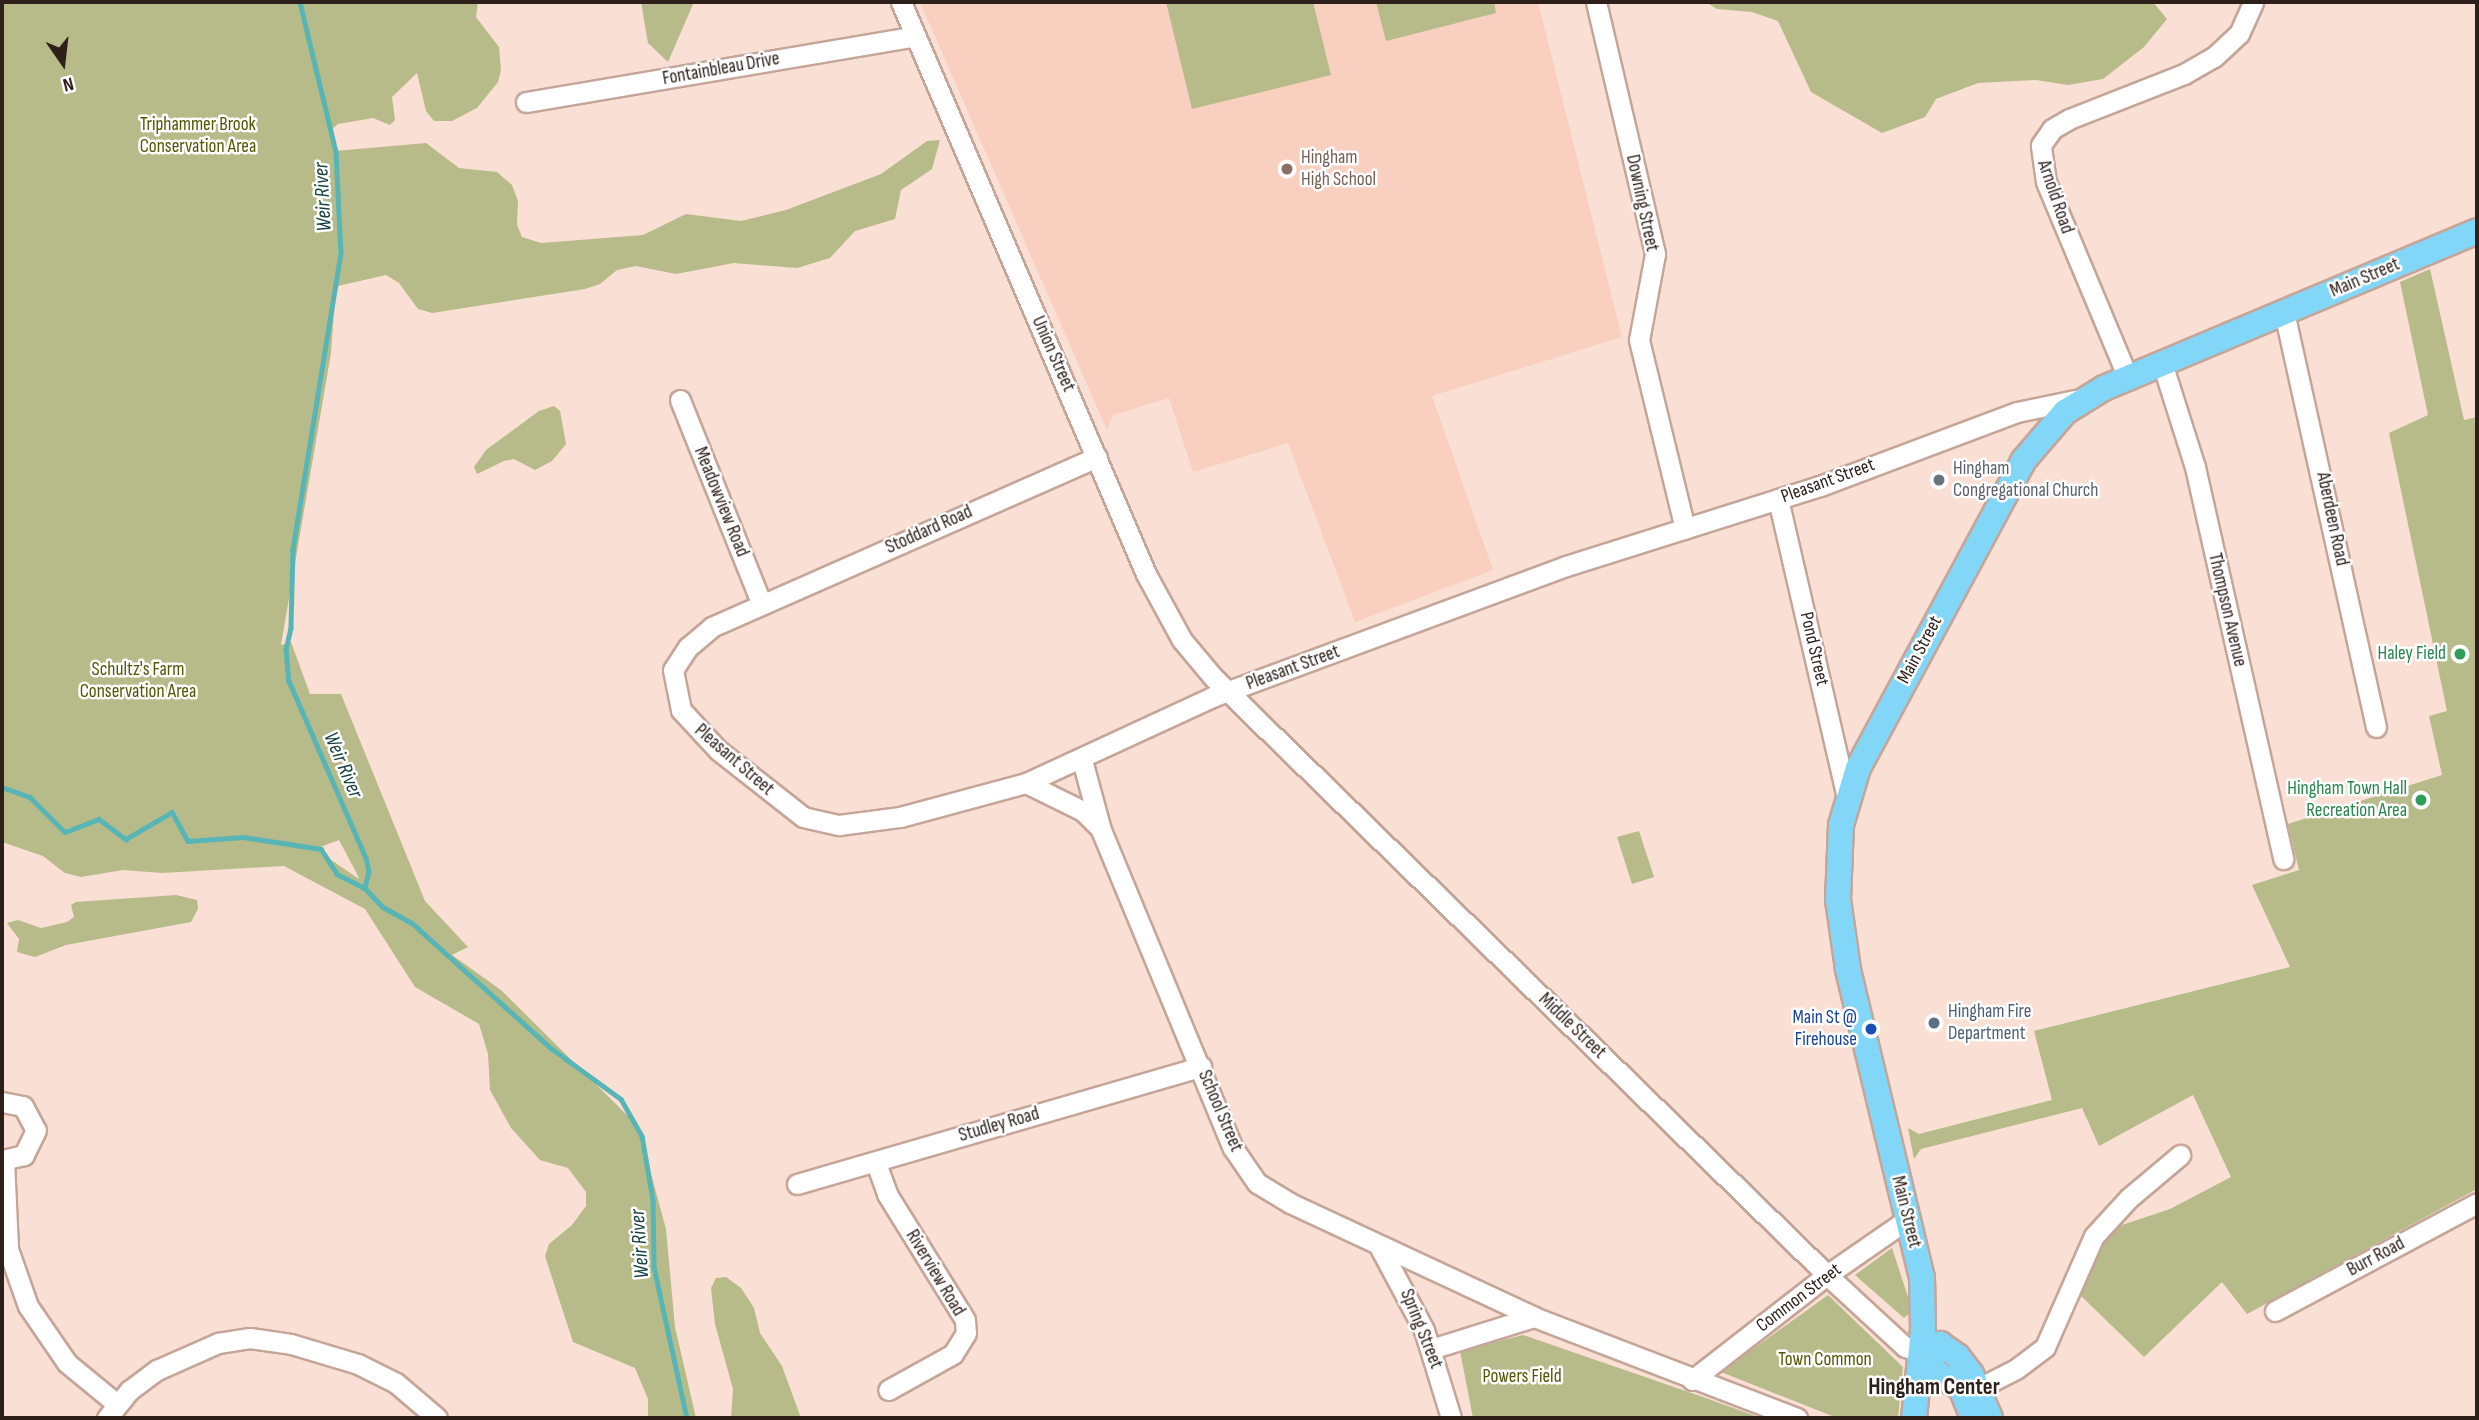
<!DOCTYPE html>
<html>
<head>
<meta charset="utf-8">
<style>
  body { margin:0 }
  #map { position:relative; width:2479px; height:1420px; overflow:hidden; background:#fadfd4; font-family:"Sofia Sans Condensed",sans-serif }
  div>[style] { position:absolute }
  [style*='--x'] { left:calc(var(--x)*1px); top:calc(var(--y)*1px); width:calc(var(--w)*1px); rotate:calc(var(--a)*1deg) }
  .built>* { inset:0; background:#f9cfbf }
  .green>* { inset:0; background:#b7bb89 }
  .stream>* { height:4.5px; margin:-2.25px; padding:0 2.25px; transform-origin:2.25px; border-radius:2.25px; background:#58b5b6 }
  .roads { filter:drop-shadow(2px 0 #c6a599) drop-shadow(-2px 0 #c6a599) drop-shadow(0 2px #c6a599) drop-shadow(0 -2px #c6a599) }
  .minor>* { height:19px; margin:-9.5px; padding:0 9.5px; transform-origin:9.5px; border-radius:9.5px; background:#fff }
  .major>* { height:24px; margin:-12px; padding:0 12px; transform-origin:12px; border-radius:12px; background:#82d7f9 }
  .dots>* { width:19px; height:19px; translate:-50% -50%; box-sizing:border-box; border:4px solid #fff; border-radius:50% }
  span { translate:-50% -50%; white-space:nowrap; text-align:center; line-height:1.15; -webkit-text-stroke:5px #fff; paint-order:stroke }
  .street-label { font-size:19px; color:#2d201b }
  .park-label { font-size:19px; color:#535503 }
  .education-label { font-size:19px; color:#785e54 }
  .left { translate:0 -50%; text-align:left }
  .worship-label { font-size:19px; color:#5b616d }
  .leisure-label { font-size:19px; color:#27864d }
  .right { translate:-100% -50%; text-align:right }
  .service-label { font-size:19px; color:#4e5e75 }
  .transit-label { font-size:19px; color:#164399 }
  .water-label { font-size:21px; color:#164242; font-style:italic }
  .quarter-label { font-size:23px; color:#2d201b; font-weight:700 }
  .frame { position:absolute; inset:0; border:4px solid #2d201b; pointer-events:none }
  .north { position:absolute; left:28px; top:28px; width:70px; height:70px; -webkit-text-stroke:5px #fff; paint-order:stroke; rotate:166deg; font-size:19px; font-weight:700; line-height:28px; text-align:center; color:#2d201b }
  .north::after { content:''; display:block; margin:auto; width:24px; height:32px; background:#2d201b; clip-path:polygon(50% 0,100% 100%,50% 72%,0 100%) }
</style>
</head>
<body>
<div id="map">
  <div class="built">
    <div style="clip-path:polygon(920px 2px,1538px 2px,1622px 337px,1432px 396px,1493px 570px,1355px 622px,1288px 443px,1193px 472px,1169px 398px,1113px 415px,1107px 430px)"></div>
  </div>
  <div class="green">
    <div style="clip-path:polygon(evenodd,2px 2px,478px 2px,476px 17px,499px 47px,501px 70px,498px 82px,477px 108px,452px 121px,434px 121px,426px 111px,417px 73px,392px 97px,395px 120px,390px 125px,373px 118px,338px 124px,333px 128px,335px 151px,426px 143px,459px 168px,497px 172px,512px 185px,518px 201px,517px 225px,522px 237px,541px 243px,643px 235px,686px 214px,741px 221px,786px 210px,881px 174px,927px 141px,940px 140px,932px 169px,901px 190px,895px 219px,855px 231px,830px 258px,797px 268px,734px 263px,676px 274px,636px 266px,617px 270px,600px 284px,585px 289px,432px 313px,418px 309px,399px 283px,386px 275px,338px 286px,339px 245px,331px 353px,281px 645px,291px 642px,310px 694px,341px 694px,425px 901px,468px 947px,452px 955px,501px 990px,638px 1126px,666px 1229px,675px 1327px,696px 1418px,648px 1418px,648px 1399px,635px 1368px,573px 1342px,545px 1256px,549px 1244px,572px 1225px,586px 1206px,586px 1192px,568px 1168px,540px 1160px,511px 1128px,490px 1090px,488px 1054px,479px 1024px,415px 987px,365px 909px,284px 866px,162px 873px,123px 870px,81px 877px,65px 873px,43px 856px,2px 842px,2px 2px,339px 840px,356px 872px,359px 879px,315px 849px,339px 840px)"></div>
    <div style="clip-path:polygon(641px 2px,694px 2px,668px 62px,648px 43px)"></div>
    <div style="clip-path:polygon(1166px 2px,1313px 2px,1331px 75px,1192px 109px)"></div>
    <div style="clip-path:polygon(1376px 2px,1494px 2px,1496px 13px,1386px 41px)"></div>
    <div style="clip-path:polygon(1706px 2px,2153px 2px,2167px 19px,2144px 47px,2103px 79px,2068px 85px,2036px 80px,1978px 83px,1936px 99px,1925px 117px,1882px 133px,1811px 92px,1778px 21px,1752px 12px,1717px 9px)"></div>
    <div style="clip-path:polygon(2430px 269px,2464px 420px,2477px 417px,2477px 1189px,2247px 1314px,2222px 1282px,2144px 1357px,2077px 1292px,2107px 1230px,2170px 1209px,2231px 1177px,2193px 1095px,2099px 1146px,2082px 1108px,1921px 1149px,1914px 1159px,1908px 1128px,1919px 1134px,2052px 1100px,2034px 1031px,2290px 967px,2252px 885px,2299px 870px,2288px 824px,2442px 775px,2429px 716px,2447px 711px,2389px 433px,2428px 415px,2400px 282px)"></div>
    <div style="clip-path:polygon(554px 406px,560px 411px,566px 444px,552px 461px,535px 470px,514px 459px,504px 461px,477px 474px,474px 467px,486px 450px,539px 411px)"></div>
    <div style="clip-path:polygon(1639px 831px,1654px 877px,1632px 884px,1617px 837px)"></div>
    <div style="clip-path:polygon(176px 895px,197px 900px,198px 909px,191px 922px,66px 945px,35px 957px,17px 952px,19px 939px,7px 923px,18px 920px,41px 928px,67px 922px,74px 917px,71px 905px,76px 902px)"></div>
    <div style="clip-path:polygon(1892px 1248px,1909px 1300px,1910px 1313px,1904px 1318px,1855px 1275px)"></div>
    <div style="clip-path:polygon(726px 1277px,741px 1288px,754px 1308px,760px 1333px,782px 1366px,801px 1418px,731px 1418px,733px 1389px,715px 1324px,711px 1288px,716px 1278px)"></div>
    <div style="clip-path:polygon(1828px 1295px,1903px 1367px,1898px 1418px,1837px 1418px,1721px 1372px)"></div>
    <div style="clip-path:polygon(1523px 1335px,1703px 1397px,1761px 1418px,1473px 1418px,1460px 1351px)"></div>
  </div>
  <div class="stream">
    <div style="--x:300;--y:2;--w:154;--a:76.5"></div>
    <div style="--x:336;--y:152;--w:101;--a:87.2"></div>
    <div style="--x:341;--y:253;--w:301;--a:99.2"></div>
    <div style="--x:293;--y:550;--w:78;--a:91.5"></div>
    <div style="--x:291;--y:628;--w:22;--a:103"></div>
    <div style="--x:286;--y:649;--w:32;--a:85"></div>
    <div style="--x:289;--y:681;--w:193;--a:66.5"></div>
    <div style="--x:366;--y:858;--w:13;--a:77"></div>
    <div style="--x:369;--y:871;--w:17;--a:103"></div>
    <div style="--x:365;--y:888;--w:26;--a:47"></div>
    <div style="--x:383;--y:907;--w:33;--a:29"></div>
    <div style="--x:412;--y:923;--w:187;--a:42"></div>
    <div style="--x:551;--y:1048;--w:87;--a:36.1"></div>
    <div style="--x:621;--y:1099;--w:43;--a:60.4"></div>
    <div style="--x:642;--y:1136;--w:65;--a:80.2"></div>
    <div style="--x:653;--y:1200;--w:67;--a:89.1"></div>
    <div style="--x:654;--y:1267;--w:155;--a:77.7"></div>
    <div style="--x:2;--y:787;--w:30;--a:20"></div>
    <div style="--x:30;--y:797;--w:49;--a:45"></div>
    <div style="--x:65;--y:832;--w:36;--a:-21"></div>
    <div style="--x:99;--y:819;--w:34;--a:37"></div>
    <div style="--x:126;--y:839;--w:53;--a:-30.4"></div>
    <div style="--x:172;--y:812;--w:33;--a:61"></div>
    <div style="--x:188;--y:841;--w:55;--a:-4.2"></div>
    <div style="--x:243;--y:837;--w:79;--a:8.7"></div>
    <div style="--x:321;--y:849;--w:30;--a:57"></div>
    <div style="--x:337;--y:874;--w:31;--a:27"></div>
  </div>
  <div class="roads">
    <div class="minor">
      <div style="--x:901;--y:2;--w:622;--a:66.81"></div>
      <div style="--x:1146;--y:574;--w:75;--a:61.4"></div>
      <div style="--x:1182;--y:640;--w:48;--a:50"></div>
      <div style="--x:1213;--y:677;--w:857;--a:44.24"></div>
      <div style="--x:1827;--y:1275;--w:106;--a:42.7"></div>
      <div style="--x:1905;--y:1347;--w:17;--a:17"></div>
      <div style="--x:1596;--y:2;--w:259;--a:76.8"></div>
      <div style="--x:1655;--y:254;--w:87;--a:100.5"></div>
      <div style="--x:1639;--y:340;--w:194;--a:76.3"></div>
      <div style="--x:526;--y:102;--w:395;--a:-9.6"></div>
      <div style="--x:2284;--y:312;--w:425;--a:77.5"></div>
      <div style="--x:2162;--y:363;--w:109;--a:72.4"></div>
      <div style="--x:2195;--y:467;--w:402;--a:77.3"></div>
      <div style="--x:2128;--y:378;--w:212;--a:-112.7"></div>
      <div style="--x:2046;--y:182;--w:37;--a:-98"></div>
      <div style="--x:2041;--y:145;--w:19;--a:-55"></div>
      <div style="--x:2052;--y:129;--w:20;--a:-30"></div>
      <div style="--x:2069;--y:119;--w:123;--a:-21.4"></div>
      <div style="--x:2184;--y:74;--w:34;--a:-30"></div>
      <div style="--x:2214;--y:57;--w:34;--a:-43"></div>
      <div style="--x:2239;--y:34;--w:35;--a:-66"></div>
      <div style="--x:680;--y:400;--w:219;--a:68.2"></div>
      <div style="--x:1097;--y:457;--w:421;--a:156.2"></div>
      <div style="--x:712;--y:627;--w:31;--a:140"></div>
      <div style="--x:688;--y:647;--w:27;--a:123"></div>
      <div style="--x:673;--y:670;--w:41;--a:78.7"></div>
      <div style="--x:681;--y:710;--w:54;--a:47.2"></div>
      <div style="--x:718;--y:750;--w:108;--a:38.2"></div>
      <div style="--x:803;--y:817;--w:37;--a:13"></div>
      <div style="--x:839;--y:825;--w:62;--a:-7.5"></div>
      <div style="--x:900;--y:817;--w:131;--a:-15.1"></div>
      <div style="--x:1026;--y:783;--w:205;--a:-24.8"></div>
      <div style="--x:1212;--y:697;--w:377;--a:-20.3"></div>
      <div style="--x:1566;--y:566;--w:266;--a:-17.5"></div>
      <div style="--x:1820;--y:486;--w:210;--a:-20.6"></div>
      <div style="--x:2017;--y:412;--w:64;--a:-11.7"></div>
      <div style="--x:1778;--y:499;--w:307;--a:77"></div>
      <div style="--x:1082;--y:760;--w:73;--a:74.8"></div>
      <div style="--x:1101;--y:830;--w:344;--a:67.5"></div>
      <div style="--x:1233;--y:1148;--w:42;--a:55.6"></div>
      <div style="--x:1257;--y:1183;--w:39;--a:31"></div>
      <div style="--x:1290;--y:1203;--w:269;--a:25"></div>
      <div style="--x:1534;--y:1317;--w:282;--a:21"></div>
      <div style="--x:1026;--y:783;--w:64;--a:26.2"></div>
      <div style="--x:1083;--y:811;--w:20;--a:45"></div>
      <div style="--x:2;--y:1102;--w:21;--a:11"></div>
      <div style="--x:23;--y:1106;--w:27;--a:62"></div>
      <div style="--x:36;--y:1130;--w:28;--a:116"></div>
      <div style="--x:24;--y:1155;--w:23;--a:167"></div>
      <div style="--x:4;--y:1160;--w:89;--a:87.4"></div>
      <div style="--x:8;--y:1249;--w:60;--a:70.7"></div>
      <div style="--x:28;--y:1306;--w:69;--a:55.6"></div>
      <div style="--x:67;--y:1363;--w:65;--a:39.4"></div>
      <div style="--x:876;--y:1163;--w:33;--a:70"></div>
      <div style="--x:887;--y:1194;--w:148;--a:58.2"></div>
      <div style="--x:965;--y:1320;--w:13;--a:86"></div>
      <div style="--x:966;--y:1333;--w:25;--a:122"></div>
      <div style="--x:953;--y:1354;--w:74;--a:151"></div>
      <div style="--x:797;--y:1184;--w:421;--a:-16.2"></div>
      <div style="--x:1379;--y:1246;--w:95;--a:61.8"></div>
      <div style="--x:1424;--y:1330;--w:92;--a:72.9"></div>
      <div style="--x:2275;--y:1311;--w:229;--a:-28.1"></div>
      <div style="--x:1431;--y:1349;--w:108;--a:-17.3"></div>
      <div style="--x:1692;--y:1380;--w:171;--a:-37.9"></div>
      <div style="--x:1827;--y:1275;--w:98;--a:-34.7"></div>
      <div style="--x:1965;--y:1395;--w:57;--a:-27"></div>
      <div style="--x:2016;--y:1369;--w:36;--a:-37"></div>
      <div style="--x:2045;--y:1347;--w:121;--a:-66.2"></div>
      <div style="--x:2094;--y:1236;--w:52;--a:-47.4"></div>
      <div style="--x:2129;--y:1198;--w:67;--a:-40.1"></div>
      <div style="--x:107;--y:1418;--w:36;--a:-51"></div>
      <div style="--x:130;--y:1390;--w:34;--a:-37"></div>
      <div style="--x:157;--y:1370;--w:67;--a:-23.9"></div>
      <div style="--x:218;--y:1343;--w:32;--a:-9"></div>
      <div style="--x:250;--y:1338;--w:41;--a:8.3"></div>
      <div style="--x:291;--y:1344;--w:70;--a:16.6"></div>
      <div style="--x:358;--y:1364;--w:42;--a:26.6"></div>
      <div style="--x:396;--y:1383;--w:54;--a:40.5"></div>
    </div>
    <div class="major">
      <div style="--x:1921;--y:1352;--w:21;--a:-23"></div>
      <div style="--x:1940;--y:1344;--w:21;--a:35"></div>
      <div style="--x:1957;--y:1356;--w:23;--a:52"></div>
      <div style="--x:1971;--y:1374;--w:48;--a:66.6"></div>
      <div style="--x:1921;--y:1352;--w:26;--a:53"></div>
      <div style="--x:1937;--y:1373;--w:28;--a:32"></div>
      <div style="--x:1961;--y:1388;--w:29;--a:68"></div>
      <div style="--x:1914;--y:1418;--w:89;--a:-84.2"></div>
      <div style="--x:1923;--y:1329;--w:51;--a:-91.1"></div>
      <div style="--x:1922;--y:1278;--w:318;--a:-103.5"></div>
      <div style="--x:1848;--y:969;--w:70;--a:-98.2"></div>
      <div style="--x:1838;--y:900;--w:75;--a:-87.7"></div>
      <div style="--x:1841;--y:825;--w:59;--a:-73.4"></div>
      <div style="--x:1858;--y:768;--w:349;--a:-61.7"></div>
      <div style="--x:2023;--y:461;--w:65;--a:-49.4"></div>
      <div style="--x:2065;--y:412;--w:46;--a:-31.6"></div>
      <div style="--x:2104;--y:388;--w:405;--a:-22.8"></div>
    </div>
  </div>
  <div class="dots">
    <div style="left:1287px;top:169px;background:#8d6e63"></div>
    <div style="left:1939px;top:480px;background:#6b7280"></div>
    <div style="left:2460px;top:654px;background:#2e9e5b"></div>
    <div style="left:2421px;top:800px;background:#2e9e5b"></div>
    <div style="left:1934px;top:1023px;background:#5c6f8a"></div>
    <div style="left:1871px;top:1029px;background:#1a4fb4"></div>
  </div>
  <div class="street-label">
    <span style="left:721px;top:69px;rotate:-10deg">Fontainbleau Drive</span>
    <span style="left:2055px;top:197px;rotate:71deg">Arnold Road</span>
    <span style="left:1642px;top:203px;rotate:78deg">Downing Street</span>
    <span style="left:2365px;top:278px;rotate:-23deg">Main Street</span>
    <span style="left:1053px;top:354px;rotate:66deg">Union Street</span>
    <span style="left:1828px;top:481px;rotate:-20deg">Pleasant Street</span>
    <span style="left:721px;top:502px;rotate:68deg">Meadowview Road</span>
    <span style="left:2332px;top:519px;rotate:78deg">Aberdeen Road</span>
    <span style="left:929px;top:530px;rotate:-24deg">Stoddard Road</span>
    <span style="left:2227px;top:610px;rotate:77deg">Thompson Avenue</span>
    <span style="left:1814px;top:649px;rotate:77deg">Pond Street</span>
    <span style="left:1920px;top:650px;rotate:-62deg">Main Street</span>
    <span style="left:1293px;top:668px;rotate:-20deg">Pleasant Street</span>
    <span style="left:734px;top:760px;rotate:41deg">Pleasant Street</span>
    <span style="left:1572px;top:1026px;rotate:44deg">Middle Street</span>
    <span style="left:1220px;top:1111px;rotate:67deg">School Street</span>
    <span style="left:999px;top:1125px;rotate:-16deg">Studley Road</span>
    <span style="left:1906px;top:1212px;rotate:76deg">Main Street</span>
    <span style="left:2376px;top:1257px;rotate:-28deg">Burr Road</span>
    <span style="left:935px;top:1273px;rotate:59deg">Riverview Road</span>
    <span style="left:1799px;top:1298px;rotate:-37deg">Common Street</span>
    <span style="left:1421px;top:1329px;rotate:68deg">Spring Street</span>
  </div>
  <div class="park-label">
    <span style="left:198px;top:136px">Triphammer Brook<br>Conservation Area</span>
    <span style="left:138px;top:681px">Schultz's Farm<br>Conservation Area</span>
    <span style="left:1825px;top:1360px">Town Common</span>
    <span style="left:1522px;top:1377px">Powers Field</span>
  </div>
  <div class="education-label">
    <span class="left" style="left:1301px;top:169px">Hingham<br>High School</span>
  </div>
  <div class="worship-label">
    <span class="left" style="left:1953px;top:480px">Hingham<br>Congregational Church</span>
  </div>
  <div class="leisure-label">
    <span class="right" style="left:2446px;top:654px">Haley Field</span>
    <span class="right" style="left:2407px;top:800px">Hingham Town Hall<br>Recreation Area</span>
  </div>
  <div class="service-label">
    <span class="left" style="left:1948px;top:1023px">Hingham Fire<br>Department</span>
  </div>
  <div class="transit-label">
    <span class="right" style="left:1857px;top:1029px">Main St @<br>Firehouse</span>
  </div>
  <div class="water-label">
    <span style="left:323px;top:197px;rotate:-93deg">Weir River</span>
    <span style="left:343px;top:765px;rotate:67deg">Weir River</span>
    <span style="left:640px;top:1244px;rotate:-94deg">Weir River</span>
  </div>
  <div class="quarter-label">
    <span style="left:1934px;top:1387px">Hingham Center</span>
  </div>
  <div class="frame"></div>
  <div class="north">N</div>
</div>
</body>
</html>
